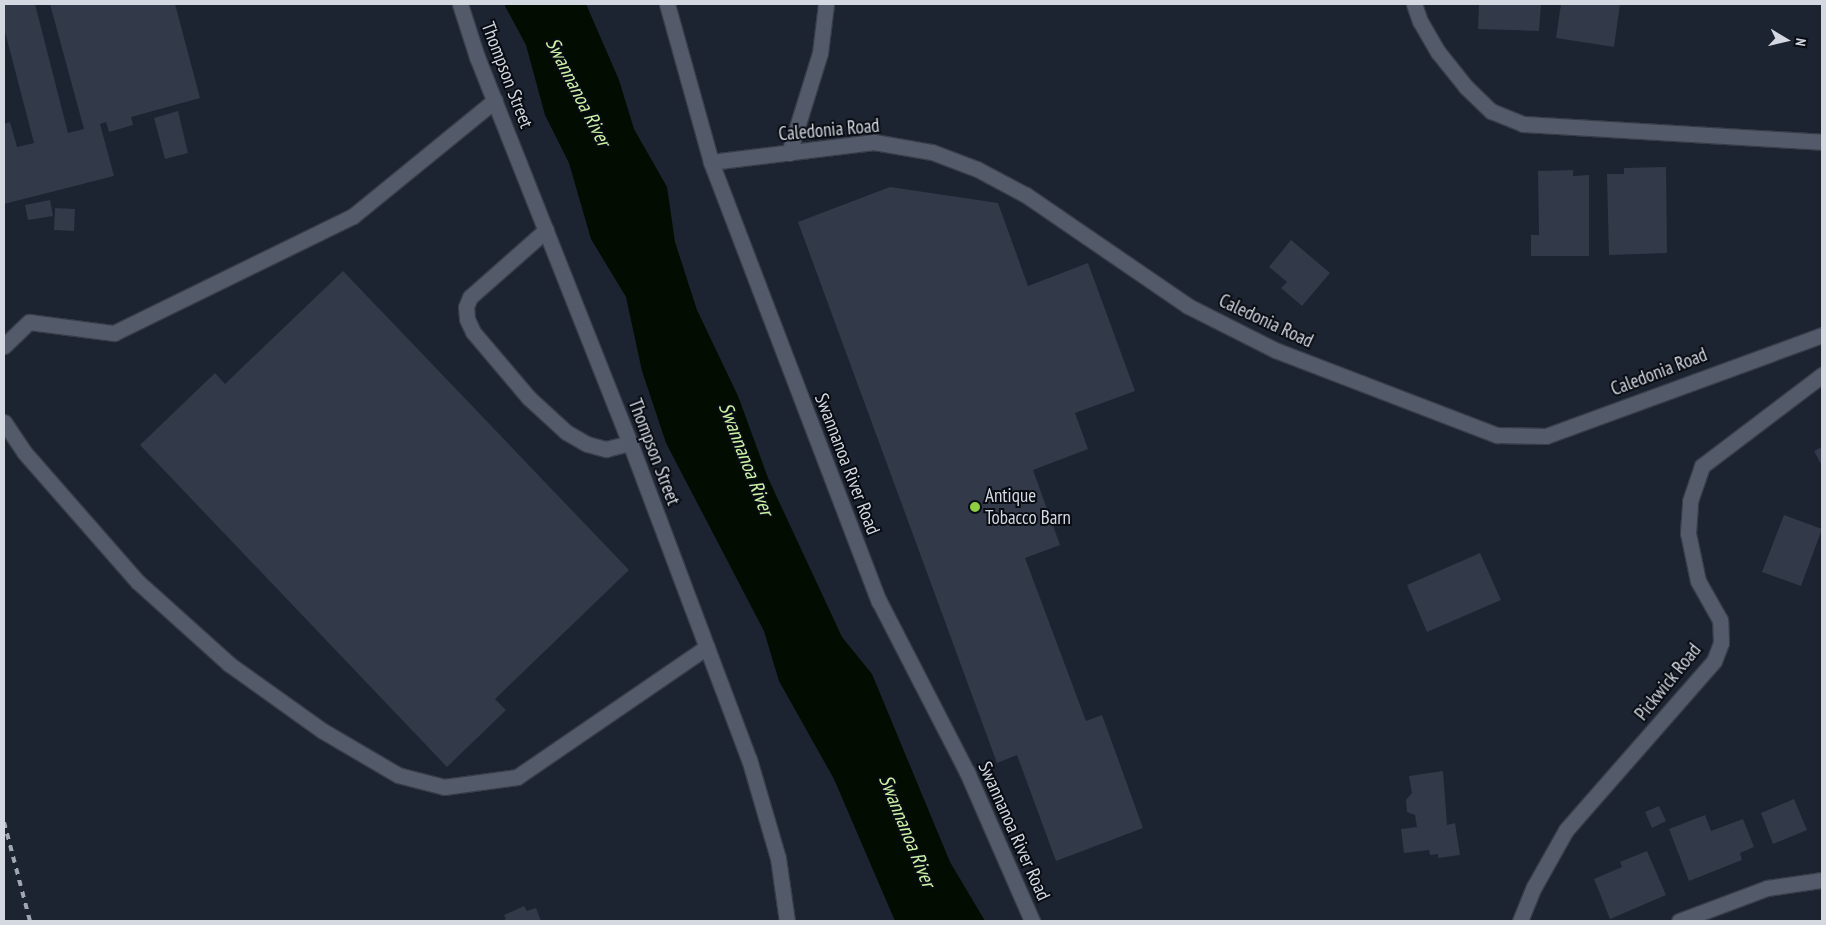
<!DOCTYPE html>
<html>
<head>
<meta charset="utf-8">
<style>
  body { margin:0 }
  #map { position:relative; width:1826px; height:925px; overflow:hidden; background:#1c2331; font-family:"PT Sans Narrow",sans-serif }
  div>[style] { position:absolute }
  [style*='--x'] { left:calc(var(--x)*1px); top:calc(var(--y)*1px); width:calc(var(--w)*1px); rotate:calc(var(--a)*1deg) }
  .water>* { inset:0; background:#030c00 }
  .building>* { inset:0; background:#323948 }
  .roads { filter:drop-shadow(1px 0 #383d48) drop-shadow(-1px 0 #383d48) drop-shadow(0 1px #383d48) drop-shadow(0 -1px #383d48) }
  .lane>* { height:15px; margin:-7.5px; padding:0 7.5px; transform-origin:7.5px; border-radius:7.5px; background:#535b6b }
  .street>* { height:15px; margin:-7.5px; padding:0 7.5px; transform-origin:7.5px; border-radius:7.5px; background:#535b6b }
  .secondary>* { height:15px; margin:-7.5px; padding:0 7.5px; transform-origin:7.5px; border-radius:7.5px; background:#535b6b }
  .rail>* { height:4px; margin-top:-2px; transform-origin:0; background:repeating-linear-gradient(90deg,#a1a7b1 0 6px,transparent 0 12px) }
  .dots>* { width:14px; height:14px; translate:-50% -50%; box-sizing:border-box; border:2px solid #090c12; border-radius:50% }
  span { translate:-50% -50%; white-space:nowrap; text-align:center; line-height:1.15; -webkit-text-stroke:4px #090c12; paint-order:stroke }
  .street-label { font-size:19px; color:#d3d8e1 }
  .poi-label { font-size:19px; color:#d3d8e1 }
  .left { translate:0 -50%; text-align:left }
  .water-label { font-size:20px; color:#cbf4a6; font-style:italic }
  .frame { position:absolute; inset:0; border:5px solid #d3d8e1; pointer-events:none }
  .north { position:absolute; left:1761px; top:15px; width:50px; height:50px; -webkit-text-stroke:4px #090c12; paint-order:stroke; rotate:99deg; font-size:14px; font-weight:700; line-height:20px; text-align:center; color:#d3d8e1 }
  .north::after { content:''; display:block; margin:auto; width:18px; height:22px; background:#d3d8e1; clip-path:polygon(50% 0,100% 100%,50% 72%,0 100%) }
</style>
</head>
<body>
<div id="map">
  <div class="water">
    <div style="clip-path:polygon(504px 4px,586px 4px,619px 80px,634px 129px,667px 187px,675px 242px,697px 310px,738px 396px,768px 478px,842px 637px,872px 674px,950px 862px,985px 921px,895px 921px,834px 779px,779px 681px,764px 631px,666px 443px,642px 371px,626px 297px,591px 239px,569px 163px,545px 115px,526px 45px)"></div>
  </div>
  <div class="building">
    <div style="clip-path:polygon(4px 4px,35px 4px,68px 133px,84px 129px,50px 4px,175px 4px,200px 98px,131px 117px,133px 125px,109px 132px,106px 122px,100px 124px,114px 176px,4px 204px,4px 124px,10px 122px,17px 147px,34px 143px,4px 28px)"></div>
    <div style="clip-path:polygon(1479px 4px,1541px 4px,1539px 31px,1478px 29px)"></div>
    <div style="clip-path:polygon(1561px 4px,1620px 4px,1614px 47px,1556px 38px)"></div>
    <div style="clip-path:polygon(178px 111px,188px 153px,165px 159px,154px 118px)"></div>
    <div style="clip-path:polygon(1666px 167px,1667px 253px,1609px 255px,1607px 174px,1624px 174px,1624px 168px)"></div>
    <div style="clip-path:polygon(1573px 170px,1573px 176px,1589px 175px,1589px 256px,1531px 256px,1531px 235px,1539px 235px,1538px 171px)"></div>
    <div style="clip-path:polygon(890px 187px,998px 203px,1028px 286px,1088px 263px,1135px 391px,1075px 413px,1088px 449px,1033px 470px,1060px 545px,1025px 558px,1086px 721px,1102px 715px,1143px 828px,1056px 861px,1017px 755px,997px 763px,798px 222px)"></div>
    <div style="clip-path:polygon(50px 200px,53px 216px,28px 220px,25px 205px)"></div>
    <div style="clip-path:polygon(55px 208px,75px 209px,74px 231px,54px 230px)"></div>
    <div style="clip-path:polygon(1291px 240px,1330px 273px,1302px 306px,1281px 288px,1287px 282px,1269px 267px)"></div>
    <div style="clip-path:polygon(343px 271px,629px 570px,495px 699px,506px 710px,447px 767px,140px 445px,215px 373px,225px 384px)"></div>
    <div style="clip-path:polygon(1822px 447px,1822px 466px,1814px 451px)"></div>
    <div style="clip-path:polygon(1784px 515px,1822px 529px,1801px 586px,1762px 572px)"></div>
    <div style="clip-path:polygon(1480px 553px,1501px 600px,1427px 632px,1407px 585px)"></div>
    <div style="clip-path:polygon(1443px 771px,1447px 825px,1455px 823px,1460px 855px,1438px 858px,1438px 854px,1430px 855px,1429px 850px,1404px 853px,1401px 829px,1417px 827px,1415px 815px,1407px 812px,1406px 800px,1412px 793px,1409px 776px)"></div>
    <div style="clip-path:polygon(1794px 799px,1807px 830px,1773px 844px,1761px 813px)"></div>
    <div style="clip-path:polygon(1659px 806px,1666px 821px,1652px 828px,1645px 812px)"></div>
    <div style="clip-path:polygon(1705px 815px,1711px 831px,1743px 819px,1754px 847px,1740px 853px,1742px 860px,1689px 881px,1669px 829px)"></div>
    <div style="clip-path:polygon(1647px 851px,1666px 895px,1610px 919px,1594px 879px,1622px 867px,1620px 862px)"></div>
    <div style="clip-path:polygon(524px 906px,527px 911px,536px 908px,541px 921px,501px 921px,506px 919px,504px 915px)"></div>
  </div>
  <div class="roads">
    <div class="lane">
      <div style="--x:789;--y:153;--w:105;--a:-72.8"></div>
      <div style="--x:820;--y:53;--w:49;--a:-83"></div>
      <div style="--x:546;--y:230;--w:101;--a:138.6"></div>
      <div style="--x:470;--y:297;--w:11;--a:112"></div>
      <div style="--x:466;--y:307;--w:12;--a:85"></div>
      <div style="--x:467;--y:319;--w:14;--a:65"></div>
      <div style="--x:473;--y:332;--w:87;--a:49.7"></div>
      <div style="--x:529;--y:398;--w:50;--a:42.6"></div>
      <div style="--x:566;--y:432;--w:24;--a:30"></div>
      <div style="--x:587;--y:444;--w:20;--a:15"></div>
      <div style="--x:606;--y:449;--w:25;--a:-14"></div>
      <div style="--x:4;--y:346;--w:35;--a:-44"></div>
      <div style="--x:29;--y:322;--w:86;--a:7.4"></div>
      <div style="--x:114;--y:333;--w:266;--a:-26.1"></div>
      <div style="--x:353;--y:216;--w:183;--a:-39.2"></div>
      <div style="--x:4;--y:422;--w:36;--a:56"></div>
      <div style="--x:24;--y:452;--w:173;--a:48.8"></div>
      <div style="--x:138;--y:582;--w:122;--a:42"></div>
      <div style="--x:229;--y:664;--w:115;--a:35.5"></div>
      <div style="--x:323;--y:731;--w:87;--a:30.4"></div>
      <div style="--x:398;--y:775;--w:48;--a:14.6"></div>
      <div style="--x:444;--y:787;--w:74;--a:-7.8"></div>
      <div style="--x:517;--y:777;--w:230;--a:-34.4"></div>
    </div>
    <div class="street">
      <div style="--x:460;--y:4;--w:56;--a:72.2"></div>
      <div style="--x:477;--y:57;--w:415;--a:68.4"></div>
      <div style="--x:630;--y:443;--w:338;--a:69.4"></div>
      <div style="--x:749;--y:759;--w:103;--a:73.7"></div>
      <div style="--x:778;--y:858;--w:64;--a:81.9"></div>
      <div style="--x:1414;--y:4;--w:18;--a:71"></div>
      <div style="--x:1420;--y:21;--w:36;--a:60"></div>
      <div style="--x:1438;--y:52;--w:45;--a:51.3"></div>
      <div style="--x:1466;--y:87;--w:35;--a:44"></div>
      <div style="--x:1491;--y:111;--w:35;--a:22"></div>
      <div style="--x:1523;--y:124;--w:300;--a:3.4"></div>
      <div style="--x:711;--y:162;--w:164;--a:-7"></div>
      <div style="--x:874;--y:142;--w:59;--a:9.8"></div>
      <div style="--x:932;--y:152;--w:48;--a:20.7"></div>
      <div style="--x:977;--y:169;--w:55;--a:28"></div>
      <div style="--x:1026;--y:195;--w:196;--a:34.4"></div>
      <div style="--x:1188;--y:306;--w:97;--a:26.8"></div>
      <div style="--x:1275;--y:350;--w:238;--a:21"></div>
      <div style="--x:1497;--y:435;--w:49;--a:1.2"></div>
      <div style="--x:1546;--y:436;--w:294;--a:-20.1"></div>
      <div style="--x:1520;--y:921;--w:37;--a:-68"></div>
      <div style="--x:1534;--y:887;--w:65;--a:-60.7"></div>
      <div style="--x:1566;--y:830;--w:225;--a:-48.8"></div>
      <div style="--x:1714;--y:661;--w:19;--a:-69"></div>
      <div style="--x:1721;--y:643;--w:23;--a:-92"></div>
      <div style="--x:1720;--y:620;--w:45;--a:-119.4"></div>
      <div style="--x:1698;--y:581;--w:49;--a:-101.8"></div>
      <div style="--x:1688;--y:533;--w:32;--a:-86"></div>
      <div style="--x:1690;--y:501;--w:37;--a:-71"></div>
      <div style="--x:1702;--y:466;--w:151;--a:-37.2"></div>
      <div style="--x:1679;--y:921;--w:94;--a:-20.6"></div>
      <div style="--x:1767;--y:888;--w:56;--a:-8.3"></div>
    </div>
    <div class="secondary">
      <div style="--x:667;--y:4;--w:164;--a:74.4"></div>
      <div style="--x:711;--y:162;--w:470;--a:69.1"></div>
      <div style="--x:879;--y:601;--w:192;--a:62.8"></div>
      <div style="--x:967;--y:772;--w:163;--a:66.4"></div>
    </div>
  </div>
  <div class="rail">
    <div style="--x:4;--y:822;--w:102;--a:75.3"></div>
  </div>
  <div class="dots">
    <div style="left:975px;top:507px;background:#8ece43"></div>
  </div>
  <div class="street-label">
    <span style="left:507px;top:75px;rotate:69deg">Thompson Street</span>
    <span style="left:829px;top:130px;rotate:-5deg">Caledonia Road</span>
    <span style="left:1266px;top:321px;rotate:25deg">Caledonia Road</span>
    <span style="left:1659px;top:372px;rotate:-21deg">Caledonia Road</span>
    <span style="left:654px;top:452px;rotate:69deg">Thompson Street</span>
    <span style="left:847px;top:464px;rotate:69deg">Swannanoa River Road</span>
    <span style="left:1668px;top:682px;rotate:-51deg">Pickwick Road</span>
    <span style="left:1014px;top:831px;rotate:66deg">Swannanoa River Road</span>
  </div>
  <div class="poi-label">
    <span class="left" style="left:985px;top:507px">Antique<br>Tobacco Barn</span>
  </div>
  <div class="water-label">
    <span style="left:578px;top:92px;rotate:63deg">Swannanoa River</span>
    <span style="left:746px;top:459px;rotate:69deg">Swannanoa River</span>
    <span style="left:907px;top:831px;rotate:68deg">Swannanoa River</span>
  </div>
  <div class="frame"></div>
  <div class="north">N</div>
</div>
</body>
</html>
